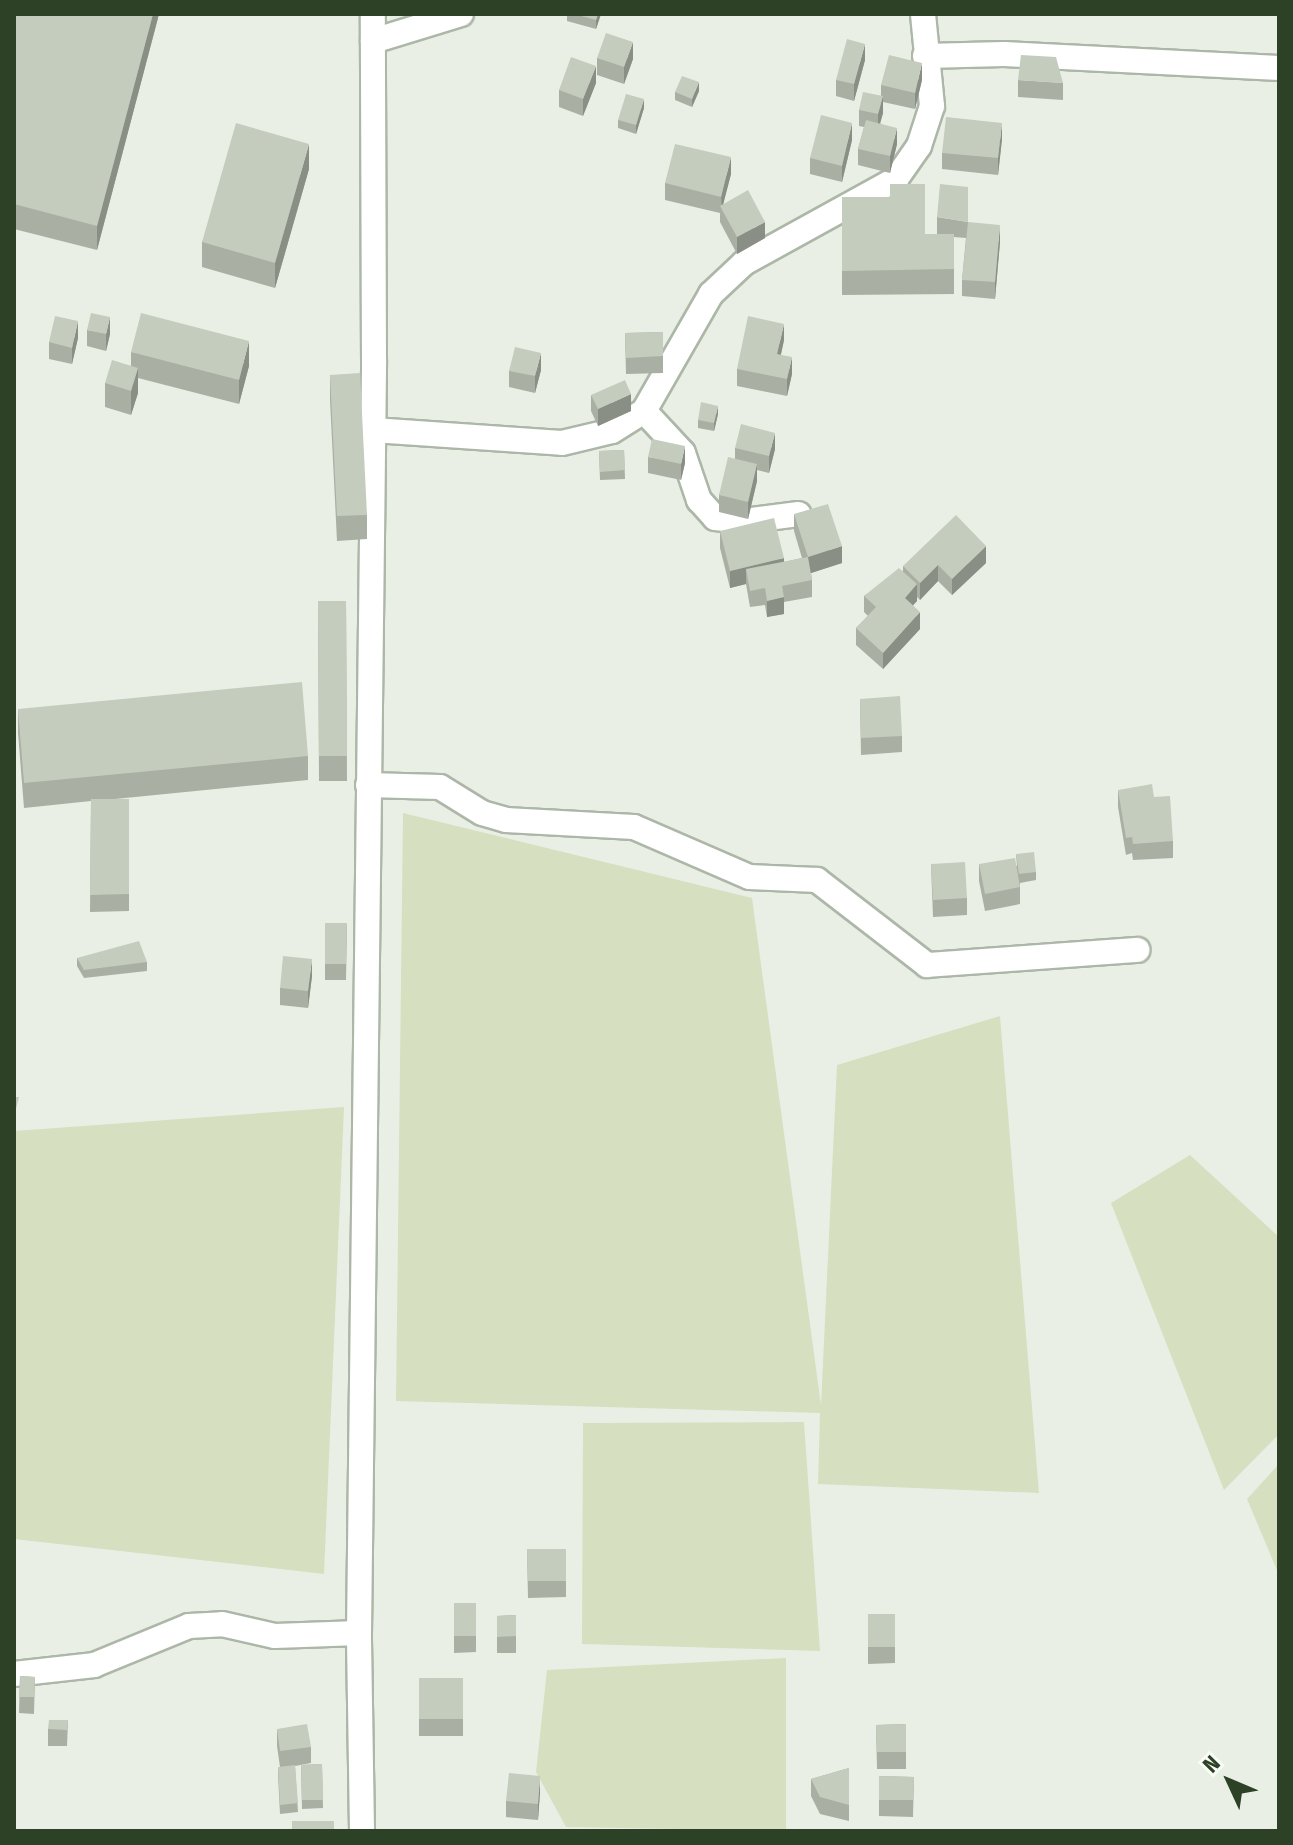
<!DOCTYPE html>
<html>
<head>
<meta charset="utf-8">
<style>
  body { margin:0 }
  #map { position:relative; width:1293px; height:1845px; overflow:hidden; background:#eaefe6; font-family:"Fira Sans Condensed",sans-serif }
  div>[style] { position:absolute }
  [style*='--x'] { left:calc(var(--x)*1px); top:calc(var(--y)*1px); width:calc(var(--w)*1px); rotate:calc(var(--a)*1deg) }
  .green>* { inset:0; background:#d6dfc0 }
  .roads { filter:drop-shadow(2px 0 #adb7a8) drop-shadow(-2px 0 #adb7a8) drop-shadow(0 2px #adb7a8) drop-shadow(0 -2px #adb7a8) }
  .minor>* { height:24px; margin:-12px; padding:0 12px; transform-origin:12px; border-radius:12px; background:#fff }
  .tertiary>* { height:24px; margin:-12px; padding:0 12px; transform-origin:12px; border-radius:12px; background:#fff }
  .wall>* { inset:0; background:#a9afa3 }
  .shaded-wall>* { inset:0; background:#898f85 }
  .building>* { inset:0; background:#c4ccbe }
  span { translate:-50% -50%; white-space:nowrap; text-align:center; line-height:1.15; -webkit-text-stroke:6px #f9fbf7; paint-order:stroke }
  .frame { position:absolute; inset:0; border:16px solid #2c4125; pointer-events:none }
  .north { position:absolute; left:1189px; top:1741px; width:80px; height:80px; -webkit-text-stroke:6px #f9fbf7; paint-order:stroke; rotate:314deg; font-size:22px; font-weight:700; line-height:32px; text-align:center; color:#2c4125 }
  .north::after { content:''; display:block; margin:auto; width:28px; height:36px; background:#2c4125; clip-path:polygon(50% 0,100% 100%,50% 72%,0 100%) }
</style>
</head>
<body>
<div id="map">
  <div class="green">
    <div style="clip-path:polygon(403px 813px,752px 898px,821px 1405px,837px 1065px,1000px 1016px,1039px 1493px,818px 1484px,820px 1413px,396px 1401px)"></div>
    <div style="clip-path:polygon(344px 1107px,324px 1574px,14px 1539px,14px 1131px)"></div>
    <div style="clip-path:polygon(1190px 1155px,1279px 1237px,1279px 1434px,1224px 1490px,1111px 1203px)"></div>
    <div style="clip-path:polygon(804px 1422px,820px 1651px,582px 1644px,583px 1423px)"></div>
    <div style="clip-path:polygon(1279px 1464px,1279px 1575px,1247px 1499px)"></div>
    <div style="clip-path:polygon(786px 1658px,786px 1831px,566px 1827px,536px 1772px,547px 1670px)"></div>
  </div>
  <div class="roads">
    <div class="minor">
      <div style="--x:373;--y:41;--w:92;--a:-17.1"></div>
      <div style="--x:925;--y:56;--w:79;--a:-1.5"></div>
      <div style="--x:1004;--y:54;--w:275;--a:2.9"></div>
      <div style="--x:644;--y:411;--w:57;--a:47.1"></div>
      <div style="--x:683;--y:453;--w:50;--a:71.2"></div>
      <div style="--x:699;--y:500;--w:24;--a:48"></div>
      <div style="--x:715;--y:518;--w:29;--a:6"></div>
      <div style="--x:744;--y:521;--w:55;--a:-7.3"></div>
      <div style="--x:373;--y:430;--w:189;--a:3.9"></div>
      <div style="--x:562;--y:443;--w:51;--a:-13.5"></div>
      <div style="--x:612;--y:431;--w:38;--a:-32"></div>
      <div style="--x:644;--y:411;--w:135;--a:-60.2"></div>
      <div style="--x:711;--y:294;--w:45;--a:-43.2"></div>
      <div style="--x:744;--y:263;--w:174;--a:-28.9"></div>
      <div style="--x:896;--y:179;--w:40;--a:-55.1"></div>
      <div style="--x:919;--y:146;--w:42;--a:-72"></div>
      <div style="--x:932;--y:106;--w:92;--a:-95.6"></div>
      <div style="--x:368;--y:785;--w:72;--a:1.6"></div>
      <div style="--x:440;--y:787;--w:49;--a:31.8"></div>
      <div style="--x:482;--y:813;--w:25;--a:16"></div>
      <div style="--x:506;--y:820;--w:128;--a:3.1"></div>
      <div style="--x:634;--y:827;--w:125;--a:23.5"></div>
      <div style="--x:749;--y:877;--w:68;--a:2.5"></div>
      <div style="--x:817;--y:880;--w:139;--a:37.7"></div>
      <div style="--x:927;--y:965;--w:211;--a:-4.1"></div>
      <div style="--x:14;--y:1674;--w:81;--a:-6.4"></div>
      <div style="--x:94;--y:1665;--w:103;--a:-22.3"></div>
      <div style="--x:189;--y:1626;--w:33;--a:-3"></div>
      <div style="--x:222;--y:1624;--w:54;--a:12.8"></div>
      <div style="--x:275;--y:1636;--w:84;--a:-2"></div>
    </div>
    <div class="tertiary">
      <div style="--x:362;--y:1831;--w:198;--a:-90.9"></div>
      <div style="--x:359;--y:1633;--w:1273;--a:-89.32"></div>
      <div style="--x:374;--y:360;--w:346;--a:-90.2"></div>
    </div>
  </div>
  <div class="wall">
    <div style="clip-path:polygon(14px 14px,159px 14px,97px 250px,14px 229px)"></div>
    <div style="clip-path:polygon(567px 14px,601px 14px,596px 29px,567px 21px)"></div>
    <div style="clip-path:polygon(597px 58px,633px 59px,624px 84px,597px 75px)"></div>
    <div style="clip-path:polygon(865px 60px,854px 101px,836px 96px,836px 80px)"></div>
    <div style="clip-path:polygon(922px 80px,915px 109px,883px 102px,883px 113px,880px 123px,897px 144px,890px 173px,858px 165px,858px 149px,864px 127px,859px 126px,859px 110px,881px 96px,881px 85px)"></div>
    <div style="clip-path:polygon(1018px 80px,1063px 83px,1063px 100px,1018px 97px)"></div>
    <div style="clip-path:polygon(596px 83px,583px 116px,559px 107px,559px 90px)"></div>
    <div style="clip-path:polygon(699px 91px,692px 107px,675px 100px,675px 92px)"></div>
    <div style="clip-path:polygon(644px 108px,636px 134px,618px 128px,618px 120px)"></div>
    <div style="clip-path:polygon(1002px 139px,998px 175px,942px 169px,942px 153px)"></div>
    <div style="clip-path:polygon(852px 140px,842px 182px,810px 174px,810px 158px)"></div>
    <div style="clip-path:polygon(309px 169px,275px 288px,202px 267px,202px 242px)"></div>
    <div style="clip-path:polygon(731px 174px,723px 204px,765px 238px,737px 254px,720px 222px,720px 213px,665px 200px,665px 183px)"></div>
    <div style="clip-path:polygon(842px 197px,925px 234px,937px 234px,937px 217px,968px 222px,1000px 242px,995px 299px,962px 296px,962px 280px,966px 238px,954px 237px,954px 294px,842px 295px)"></div>
    <div style="clip-path:polygon(87px 330px,110px 334px,106px 351px,87px 346px)"></div>
    <div style="clip-path:polygon(663px 332px,663px 373px,626px 374px,625px 333px)"></div>
    <div style="clip-path:polygon(78px 338px,72px 364px,49px 359px,49px 342px)"></div>
    <div style="clip-path:polygon(784px 340px,781px 355px,792px 374px,787px 396px,737px 386px,737px 369px)"></div>
    <div style="clip-path:polygon(131px 352px,249px 366px,239px 404px,138px 378px,138px 393px,131px 415px,105px 407px,105px 383px,131px 366px)"></div>
    <div style="clip-path:polygon(541px 370px,535px 393px,509px 387px,509px 371px)"></div>
    <div style="clip-path:polygon(330px 375px,367px 515px,367px 539px,337px 541px,330px 400px)"></div>
    <div style="clip-path:polygon(591px 395px,631px 411px,598px 426px,591px 411px)"></div>
    <div style="clip-path:polygon(718px 414px,714px 431px,698px 428px,698px 420px)"></div>
    <div style="clip-path:polygon(735px 448px,775px 449px,769px 473px,757px 470px,757px 481px,748px 519px,719px 512px,719px 495px,735px 459px)"></div>
    <div style="clip-path:polygon(624px 450px,625px 479px,600px 480px,599px 451px)"></div>
    <div style="clip-path:polygon(648px 457px,685px 463px,681px 480px,648px 473px)"></div>
    <div style="clip-path:polygon(794px 514px,842px 563px,811px 573px,812px 580px,812px 597px,784px 602px,784px 614px,767px 617px,765px 605px,750px 607px,746px 584px,730px 588px,720px 548px,720px 531px,784px 562px,802px 558px,794px 531px)"></div>
    <div style="clip-path:polygon(986px 563px,952px 595px,938px 581px,920px 600px,917px 597px,917px 601px,913px 605px,920px 629px,883px 669px,856px 645px,856px 628px,868px 616px,864px 612px,864px 596px,903px 571px,903px 566px)"></div>
    <div style="clip-path:polygon(318px 601px,346px 601px,347px 781px,319px 781px)"></div>
    <div style="clip-path:polygon(860px 699px,902px 736px,902px 752px,861px 755px)"></div>
    <div style="clip-path:polygon(18px 709px,308px 756px,308px 780px,115px 799px,129px 799px,129px 911px,90px 912px,91px 801px,24px 808px,18px 733px)"></div>
    <div style="clip-path:polygon(1118px 790px,1154px 797px,1173px 841px,1173px 858px,1133px 860px,1132px 853px,1126px 855px,1118px 807px)"></div>
    <div style="clip-path:polygon(1016px 854px,1036px 872px,1036px 880px,1020px 883px,1020px 904px,985px 911px,979px 881px,979px 864px,1017px 866px)"></div>
    <div style="clip-path:polygon(931px 864px,967px 898px,967px 915px,933px 917px)"></div>
    <div style="clip-path:polygon(325px 923px,347px 923px,346px 980px,325px 980px)"></div>
    <div style="clip-path:polygon(77px 958px,147px 962px,147px 971px,84px 978px,77px 966px)"></div>
    <div style="clip-path:polygon(312px 976px,308px 1008px,280px 1005px,280px 988px)"></div>
    <div style="clip-path:polygon(527px 1549px,566px 1549px,566px 1597px,528px 1598px)"></div>
    <div style="clip-path:polygon(454px 1603px,476px 1603px,476px 1652px,454px 1653px)"></div>
    <div style="clip-path:polygon(868px 1614px,895px 1614px,895px 1663px,868px 1664px)"></div>
    <div style="clip-path:polygon(516px 1615px,516px 1653px,497px 1653px,497px 1616px)"></div>
    <div style="clip-path:polygon(20px 1676px,35px 1677px,34px 1714px,19px 1713px)"></div>
    <div style="clip-path:polygon(419px 1678px,463px 1678px,463px 1736px,419px 1736px)"></div>
    <div style="clip-path:polygon(68px 1720px,67px 1746px,48px 1746px,48px 1729px)"></div>
    <div style="clip-path:polygon(906px 1724px,906px 1769px,877px 1769px,876px 1725px)"></div>
    <div style="clip-path:polygon(277px 1729px,311px 1747px,311px 1763px,295px 1766px,298px 1812px,280px 1814px,278px 1775px,278px 1767px,280px 1767px,277px 1746px)"></div>
    <div style="clip-path:polygon(322px 1764px,323px 1808px,302px 1809px,301px 1765px)"></div>
    <div style="clip-path:polygon(849px 1768px,849px 1821px,820px 1814px,811px 1796px,811px 1779px)"></div>
    <div style="clip-path:polygon(879px 1776px,914px 1777px,913px 1817px,879px 1816px)"></div>
    <div style="clip-path:polygon(540px 1792px,538px 1820px,506px 1817px,506px 1801px)"></div>
  </div>
  <div class="shaded-wall">
    <div style="clip-path:polygon(153px 14px,159px 14px,97px 250px,97px 226px)"></div>
    <div style="clip-path:polygon(598px 14px,601px 14px,596px 29px,596px 20px)"></div>
    <div style="clip-path:polygon(633px 42px,633px 59px,624px 84px,624px 67px)"></div>
    <div style="clip-path:polygon(865px 44px,865px 60px,854px 101px,854px 84px)"></div>
    <div style="clip-path:polygon(922px 63px,922px 80px,915px 109px,915px 93px)"></div>
    <div style="clip-path:polygon(596px 66px,596px 83px,583px 116px,583px 99px)"></div>
    <div style="clip-path:polygon(699px 82px,699px 91px,692px 107px,692px 99px)"></div>
    <div style="clip-path:polygon(883px 96px,883px 113px,878px 131px,878px 114px)"></div>
    <div style="clip-path:polygon(644px 99px,644px 108px,636px 134px,636px 125px)"></div>
    <div style="clip-path:polygon(852px 123px,852px 140px,842px 182px,842px 166px)"></div>
    <div style="clip-path:polygon(1002px 123px,1002px 139px,998px 175px,998px 158px)"></div>
    <div style="clip-path:polygon(897px 128px,897px 144px,890px 173px,890px 156px)"></div>
    <div style="clip-path:polygon(309px 144px,309px 169px,275px 288px,275px 263px)"></div>
    <div style="clip-path:polygon(731px 157px,731px 174px,722px 209px,721px 197px)"></div>
    <div style="clip-path:polygon(765px 222px,765px 238px,737px 254px,737px 237px)"></div>
    <div style="clip-path:polygon(1000px 225px,1000px 242px,995px 299px,995px 282px)"></div>
    <div style="clip-path:polygon(110px 317px,110px 334px,106px 351px,106px 334px)"></div>
    <div style="clip-path:polygon(78px 321px,78px 338px,72px 364px,72px 348px)"></div>
    <div style="clip-path:polygon(784px 324px,784px 340px,777px 371px,777px 354px)"></div>
    <div style="clip-path:polygon(249px 341px,249px 366px,239px 404px,239px 380px)"></div>
    <div style="clip-path:polygon(541px 353px,541px 370px,535px 393px,535px 376px)"></div>
    <div style="clip-path:polygon(792px 357px,792px 374px,787px 396px,787px 379px)"></div>
    <div style="clip-path:polygon(138px 368px,138px 393px,131px 415px,131px 391px)"></div>
    <div style="clip-path:polygon(631px 394px,631px 411px,598px 426px,598px 409px)"></div>
    <div style="clip-path:polygon(718px 406px,718px 414px,714px 431px,714px 423px)"></div>
    <div style="clip-path:polygon(775px 433px,775px 449px,769px 473px,769px 456px)"></div>
    <div style="clip-path:polygon(685px 446px,685px 463px,681px 480px,681px 464px)"></div>
    <div style="clip-path:polygon(757px 464px,757px 481px,748px 519px,748px 502px)"></div>
    <div style="clip-path:polygon(842px 546px,842px 563px,808px 574px,808px 557px)"></div>
    <div style="clip-path:polygon(986px 546px,986px 563px,952px 595px,952px 579px)"></div>
    <div style="clip-path:polygon(784px 558px,784px 575px,746px 569px,746px 584px,730px 588px,730px 571px)"></div>
    <div style="clip-path:polygon(938px 565px,938px 581px,920px 600px,920px 583px)"></div>
    <div style="clip-path:polygon(917px 584px,917px 601px,905px 614px,905px 598px)"></div>
    <div style="clip-path:polygon(784px 597px,784px 614px,767px 617px,767px 601px)"></div>
    <div style="clip-path:polygon(920px 612px,920px 629px,883px 669px,883px 653px)"></div>
    <div style="clip-path:polygon(312px 959px,312px 976px,308px 1008px,308px 991px)"></div>
    <div style="clip-path:polygon(540px 1776px,540px 1792px,538px 1820px,538px 1804px)"></div>
  </div>
  <div class="building">
    <div style="clip-path:polygon(14px 14px,153px 14px,97px 226px,14px 204px)"></div>
    <div style="clip-path:polygon(574px 14px,598px 14px,596px 20px)"></div>
    <div style="clip-path:polygon(606px 33px,633px 42px,624px 67px,597px 58px)"></div>
    <div style="clip-path:polygon(847px 39px,865px 44px,854px 84px,836px 80px)"></div>
    <div style="clip-path:polygon(889px 55px,922px 63px,915px 93px,881px 85px)"></div>
    <div style="clip-path:polygon(1021px 55px,1056px 57px,1063px 83px,1018px 80px)"></div>
    <div style="clip-path:polygon(571px 57px,596px 66px,583px 99px,559px 90px)"></div>
    <div style="clip-path:polygon(682px 76px,699px 82px,692px 99px,675px 92px)"></div>
    <div style="clip-path:polygon(863px 92px,883px 96px,878px 114px,859px 110px)"></div>
    <div style="clip-path:polygon(626px 94px,644px 99px,636px 125px,618px 120px)"></div>
    <div style="clip-path:polygon(821px 115px,852px 123px,842px 166px,810px 158px)"></div>
    <div style="clip-path:polygon(946px 117px,1002px 123px,998px 158px,942px 153px)"></div>
    <div style="clip-path:polygon(866px 120px,897px 128px,890px 156px,858px 149px)"></div>
    <div style="clip-path:polygon(236px 123px,309px 144px,275px 263px,202px 242px)"></div>
    <div style="clip-path:polygon(675px 144px,731px 157px,721px 197px,665px 183px)"></div>
    <div style="clip-path:polygon(890px 184px,925px 184px,925px 234px,954px 234px,954px 269px,842px 271px,842px 197px,890px 197px)"></div>
    <div style="clip-path:polygon(940px 184px,968px 187px,968px 222px,937px 217px)"></div>
    <div style="clip-path:polygon(748px 190px,765px 222px,737px 237px,720px 206px)"></div>
    <div style="clip-path:polygon(968px 222px,1000px 225px,995px 282px,962px 280px)"></div>
    <div style="clip-path:polygon(91px 313px,110px 317px,106px 334px,87px 330px)"></div>
    <div style="clip-path:polygon(141px 313px,249px 341px,239px 380px,131px 352px)"></div>
    <div style="clip-path:polygon(55px 316px,78px 321px,72px 348px,49px 342px)"></div>
    <div style="clip-path:polygon(748px 316px,784px 324px,777px 354px,792px 357px,787px 379px,737px 369px)"></div>
    <div style="clip-path:polygon(663px 332px,663px 356px,626px 358px,625px 333px)"></div>
    <div style="clip-path:polygon(515px 347px,541px 353px,535px 376px,509px 371px)"></div>
    <div style="clip-path:polygon(112px 360px,138px 368px,131px 391px,105px 383px)"></div>
    <div style="clip-path:polygon(360px 373px,367px 515px,337px 516px,330px 375px)"></div>
    <div style="clip-path:polygon(625px 380px,631px 394px,598px 409px,591px 395px)"></div>
    <div style="clip-path:polygon(701px 402px,718px 406px,714px 423px,698px 420px)"></div>
    <div style="clip-path:polygon(741px 424px,775px 433px,769px 456px,735px 448px)"></div>
    <div style="clip-path:polygon(652px 439px,685px 446px,681px 464px,648px 457px)"></div>
    <div style="clip-path:polygon(624px 450px,625px 470px,600px 472px,599px 451px)"></div>
    <div style="clip-path:polygon(728px 457px,757px 464px,748px 502px,719px 495px)"></div>
    <div style="clip-path:polygon(828px 504px,842px 546px,808px 557px,812px 580px,782px 586px,784px 597px,767px 601px,765px 588px,750px 591px,746px 569px,808px 557px,794px 514px)"></div>
    <div style="clip-path:polygon(956px 515px,986px 546px,952px 579px,938px 565px,920px 583px,903px 566px)"></div>
    <div style="clip-path:polygon(774px 518px,784px 558px,730px 571px,720px 531px)"></div>
    <div style="clip-path:polygon(899px 568px,917px 584px,905px 598px,920px 612px,883px 653px,856px 628px,876px 607px,864px 596px)"></div>
    <div style="clip-path:polygon(318px 601px,346px 601px,347px 756px,319px 756px)"></div>
    <div style="clip-path:polygon(302px 682px,308px 756px,24px 783px,18px 709px)"></div>
    <div style="clip-path:polygon(900px 696px,902px 736px,861px 738px,860px 699px)"></div>
    <div style="clip-path:polygon(1152px 784px,1154px 797px,1170px 796px,1173px 841px,1133px 844px,1132px 837px,1126px 838px,1118px 790px)"></div>
    <div style="clip-path:polygon(91px 799px,129px 799px,129px 894px,90px 895px)"></div>
    <div style="clip-path:polygon(1034px 852px,1036px 872px,1019px 874px,1016px 854px)"></div>
    <div style="clip-path:polygon(1015px 858px,1020px 887px,985px 894px,979px 864px)"></div>
    <div style="clip-path:polygon(965px 862px,967px 898px,933px 900px,931px 864px)"></div>
    <div style="clip-path:polygon(325px 923px,347px 923px,346px 964px,325px 964px)"></div>
    <div style="clip-path:polygon(139px 941px,147px 962px,84px 970px,77px 958px)"></div>
    <div style="clip-path:polygon(283px 956px,312px 959px,308px 991px,280px 988px)"></div>
    <div style="clip-path:polygon(14px 1097px,19px 1097px,15px 1113px,14px 1113px)"></div>
    <div style="clip-path:polygon(527px 1549px,566px 1549px,566px 1581px,528px 1581px)"></div>
    <div style="clip-path:polygon(454px 1603px,476px 1603px,476px 1636px,454px 1636px)"></div>
    <div style="clip-path:polygon(868px 1614px,895px 1614px,895px 1647px,868px 1647px)"></div>
    <div style="clip-path:polygon(516px 1615px,516px 1636px,497px 1637px,497px 1616px)"></div>
    <div style="clip-path:polygon(20px 1676px,35px 1677px,34px 1697px,19px 1697px)"></div>
    <div style="clip-path:polygon(419px 1678px,463px 1678px,463px 1719px,419px 1719px)"></div>
    <div style="clip-path:polygon(49px 1720px,68px 1720px,67px 1730px,48px 1729px)"></div>
    <div style="clip-path:polygon(307px 1724px,311px 1747px,280px 1751px,277px 1729px)"></div>
    <div style="clip-path:polygon(906px 1724px,906px 1752px,877px 1752px,876px 1725px)"></div>
    <div style="clip-path:polygon(322px 1764px,323px 1800px,302px 1800px,301px 1765px)"></div>
    <div style="clip-path:polygon(295px 1765px,298px 1803px,280px 1805px,278px 1767px)"></div>
    <div style="clip-path:polygon(849px 1768px,849px 1805px,820px 1797px,811px 1779px)"></div>
    <div style="clip-path:polygon(509px 1773px,540px 1776px,538px 1804px,506px 1801px)"></div>
    <div style="clip-path:polygon(879px 1776px,914px 1777px,913px 1800px,879px 1800px)"></div>
    <div style="clip-path:polygon(292px 1821px,334px 1821px,334px 1831px,292px 1831px)"></div>
  </div>
  <div class="frame"></div>
  <div class="north">N</div>
</div>
</body>
</html>
